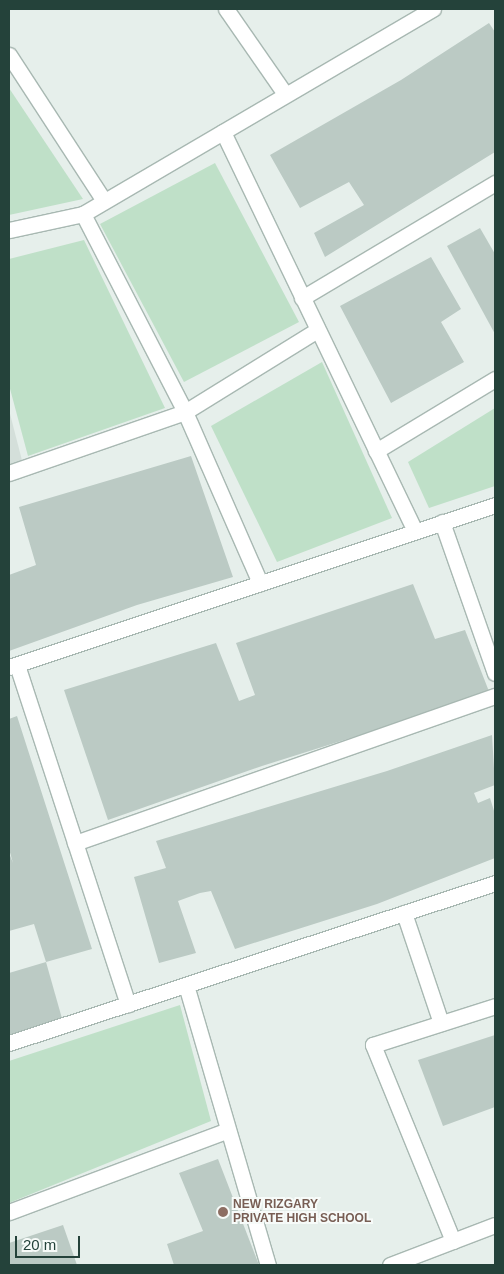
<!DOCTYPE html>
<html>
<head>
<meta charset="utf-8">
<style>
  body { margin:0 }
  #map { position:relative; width:504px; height:1274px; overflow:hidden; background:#e6efeb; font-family:Helvetica,sans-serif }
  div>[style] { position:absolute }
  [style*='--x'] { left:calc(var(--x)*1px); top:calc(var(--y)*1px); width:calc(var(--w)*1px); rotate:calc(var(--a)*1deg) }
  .built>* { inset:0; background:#d4dfda }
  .green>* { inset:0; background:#bfe0c8 }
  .building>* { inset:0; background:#bbcac4 }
  .roads { filter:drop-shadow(1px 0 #a8b8b2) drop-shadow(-1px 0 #a8b8b2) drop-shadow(0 1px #a8b8b2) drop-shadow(0 -1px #a8b8b2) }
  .minor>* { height:15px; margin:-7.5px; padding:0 7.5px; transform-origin:7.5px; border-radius:7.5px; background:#fff }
  .dots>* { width:14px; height:14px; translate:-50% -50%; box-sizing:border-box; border:2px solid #f7fbf9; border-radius:50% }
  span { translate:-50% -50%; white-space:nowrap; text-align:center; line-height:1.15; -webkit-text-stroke:4px #f7fbf9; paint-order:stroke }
  .education-label { font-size:12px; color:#785e54; font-weight:700 }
  .left { translate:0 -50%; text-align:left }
  .frame { position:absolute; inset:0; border:10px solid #24423a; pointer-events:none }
  .scale { position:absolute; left:15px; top:1236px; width:65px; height:22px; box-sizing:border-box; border:2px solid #24423a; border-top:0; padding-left:6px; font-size:15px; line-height:18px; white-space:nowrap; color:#24423a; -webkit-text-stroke:4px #f7fbf9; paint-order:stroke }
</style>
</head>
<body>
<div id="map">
  <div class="built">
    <div style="clip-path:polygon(9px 410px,25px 472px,9px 477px)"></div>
  </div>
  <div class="green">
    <div style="clip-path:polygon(9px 88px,83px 199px,9px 215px)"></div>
    <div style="clip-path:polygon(215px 163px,299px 322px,184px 382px,100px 224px)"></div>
    <div style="clip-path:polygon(84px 240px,165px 408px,28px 456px,9px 385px,9px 259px)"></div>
    <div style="clip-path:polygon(322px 362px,392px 518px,277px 562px,211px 426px)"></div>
    <div style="clip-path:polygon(495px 408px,495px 486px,429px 508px,408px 462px)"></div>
    <div style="clip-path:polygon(180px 1005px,211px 1121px,9px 1203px,9px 1061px)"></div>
  </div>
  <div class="building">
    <div style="clip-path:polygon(489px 23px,495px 32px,495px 152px,325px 257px,314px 233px,364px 205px,349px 182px,300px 208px,270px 155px,401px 80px)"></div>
    <div style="clip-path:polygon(480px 228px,495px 254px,495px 334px,447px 246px)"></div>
    <div style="clip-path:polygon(431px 257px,461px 309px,441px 322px,464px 362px,391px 403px,340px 306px)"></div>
    <div style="clip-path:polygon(191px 456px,233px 577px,137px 605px,9px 651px,9px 575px,36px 565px,19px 507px)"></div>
    <div style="clip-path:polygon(413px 584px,435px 639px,465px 630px,490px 694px,262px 766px,108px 820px,64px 690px,216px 643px,239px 701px,255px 695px,236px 643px)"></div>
    <div style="clip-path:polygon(17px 716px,92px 949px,46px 962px,34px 924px,9px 931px,9px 853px,13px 863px,9px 849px,9px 719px)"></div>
    <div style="clip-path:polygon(492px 735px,495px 785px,474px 793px,478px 803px,490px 798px,495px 814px,495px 858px,377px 904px,235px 949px,211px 891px,200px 893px,178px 901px,196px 953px,159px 963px,134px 877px,166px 868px,156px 841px,387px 771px)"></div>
    <div style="clip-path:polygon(46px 962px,63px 1022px,9px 1040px,9px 973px)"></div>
    <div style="clip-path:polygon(495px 1035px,495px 1107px,443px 1126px,418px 1060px)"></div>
    <div style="clip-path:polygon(218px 1159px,259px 1265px,174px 1265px,167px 1244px,203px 1231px,179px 1173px)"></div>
    <div style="clip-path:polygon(63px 1225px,77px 1265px,9px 1265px,9px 1243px)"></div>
  </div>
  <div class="roads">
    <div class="minor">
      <div style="--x:226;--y:9;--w:103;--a:55.2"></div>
      <div style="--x:9;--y:55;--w:174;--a:56.9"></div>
      <div style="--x:223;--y:132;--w:443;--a:64.3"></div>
      <div style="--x:83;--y:214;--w:223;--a:62.7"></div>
      <div style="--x:185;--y:412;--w:187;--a:66.3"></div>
      <div style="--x:9;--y:230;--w:76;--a:-12.2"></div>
      <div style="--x:83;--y:214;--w:406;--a:-30.4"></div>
      <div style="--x:302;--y:298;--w:225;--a:-30.8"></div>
      <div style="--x:376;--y:451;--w:139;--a:-31.2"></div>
      <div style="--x:9;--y:473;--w:186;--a:-19.1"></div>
      <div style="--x:185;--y:412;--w:155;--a:-31.8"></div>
      <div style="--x:442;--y:522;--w:160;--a:70.7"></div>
      <div style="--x:17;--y:665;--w:357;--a:71.9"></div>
      <div style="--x:9;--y:667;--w:512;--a:-18.43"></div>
      <div style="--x:75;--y:843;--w:445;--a:-19.3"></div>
      <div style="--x:404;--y:913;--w:116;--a:71.4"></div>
      <div style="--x:186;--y:985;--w:292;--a:73.7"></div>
      <div style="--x:9;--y:1043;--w:512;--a:-18.22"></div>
      <div style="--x:9;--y:1212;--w:232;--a:-20.5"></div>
      <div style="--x:453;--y:1241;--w:212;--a:-112.2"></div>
      <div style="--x:373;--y:1045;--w:128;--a:-17.7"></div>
      <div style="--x:390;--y:1265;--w:112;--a:-20.9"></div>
    </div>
  </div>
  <div class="dots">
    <div style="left:223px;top:1212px;background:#8d6e63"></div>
  </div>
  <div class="education-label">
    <span class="left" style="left:233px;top:1212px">NEW RIZGARY<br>PRIVATE HIGH SCHOOL</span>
  </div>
  <div class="frame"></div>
  <div class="scale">20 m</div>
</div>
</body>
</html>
